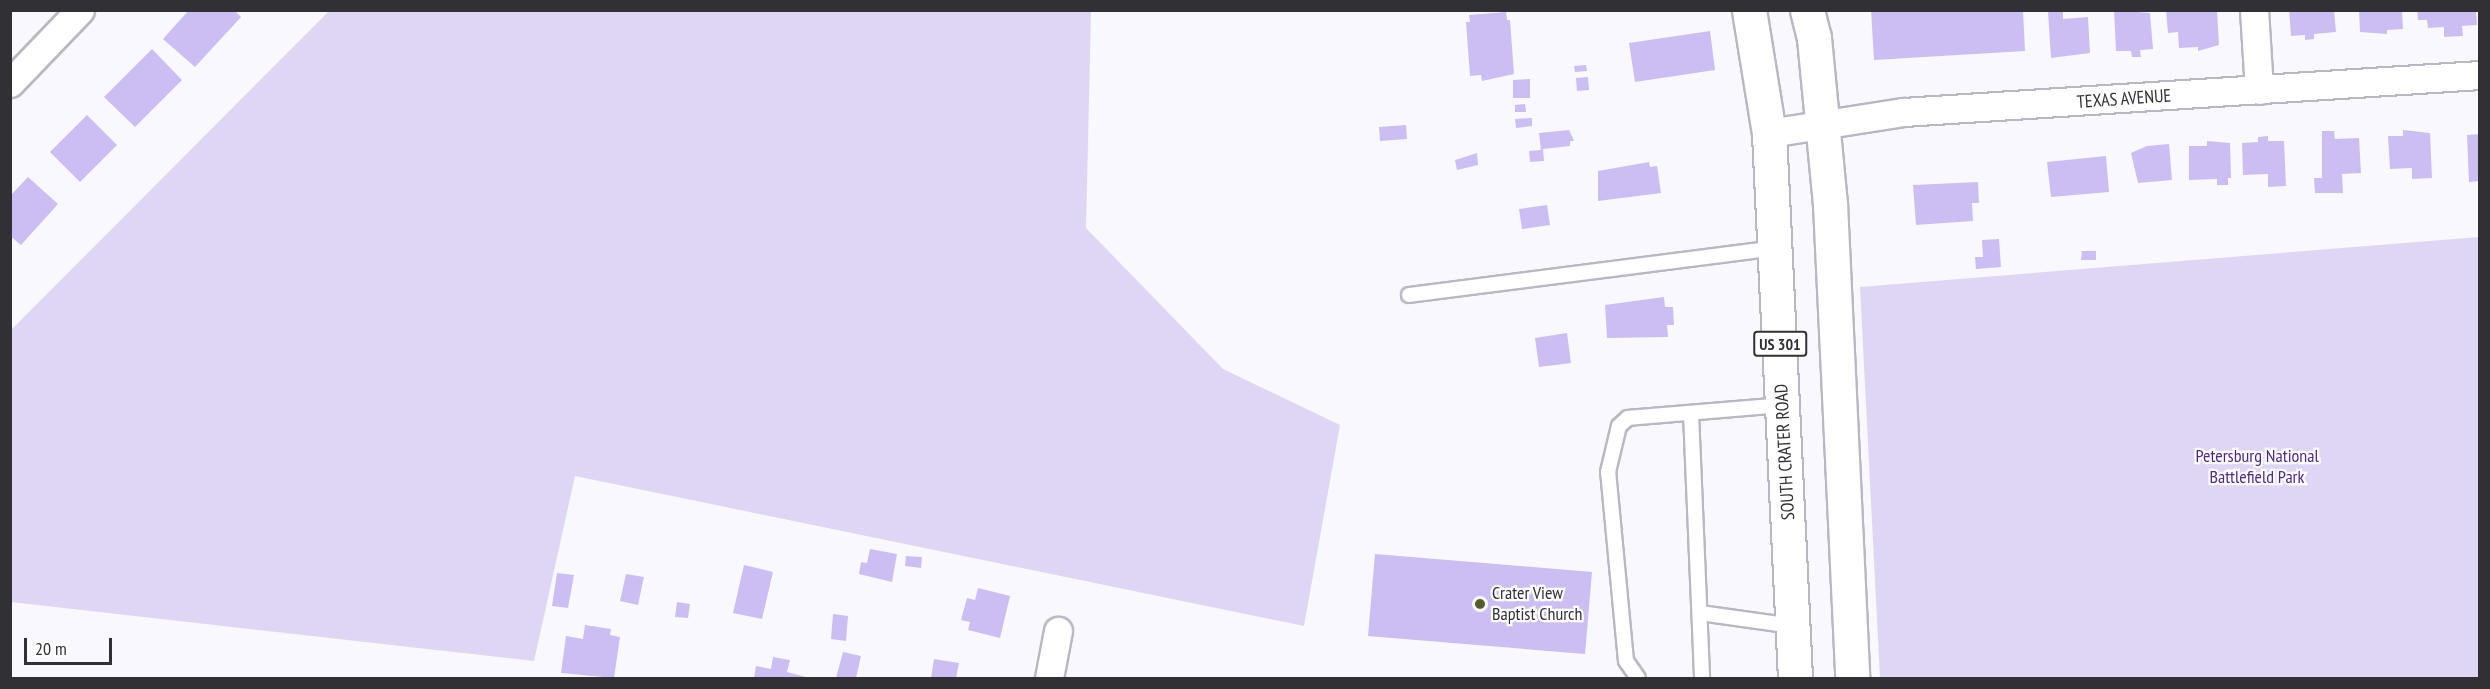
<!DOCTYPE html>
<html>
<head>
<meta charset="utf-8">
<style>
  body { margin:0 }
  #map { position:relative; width:2490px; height:689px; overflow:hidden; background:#f9f8fe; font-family:"PT Sans Narrow",sans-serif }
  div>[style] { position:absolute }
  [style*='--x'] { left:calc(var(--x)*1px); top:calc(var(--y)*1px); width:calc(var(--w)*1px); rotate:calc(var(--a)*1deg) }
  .green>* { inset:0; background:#ded6f4 }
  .building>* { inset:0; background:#ccbef2 }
  .roads { filter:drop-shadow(2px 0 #bab7c4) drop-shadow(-2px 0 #bab7c4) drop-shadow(0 2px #bab7c4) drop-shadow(0 -2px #bab7c4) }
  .service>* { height:14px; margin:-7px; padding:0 7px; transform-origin:7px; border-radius:7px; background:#fff }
  .minor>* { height:27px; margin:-13.5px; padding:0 13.5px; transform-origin:13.5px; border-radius:13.5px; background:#fff }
  .primary>* { height:33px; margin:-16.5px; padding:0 16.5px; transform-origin:16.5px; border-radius:16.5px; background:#fff }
  .dots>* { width:16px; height:16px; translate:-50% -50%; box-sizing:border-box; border:3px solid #fff; border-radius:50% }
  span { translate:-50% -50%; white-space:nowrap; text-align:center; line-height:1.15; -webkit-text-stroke:4.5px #fff; paint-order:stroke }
  .shield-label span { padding:2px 4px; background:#fff; border:2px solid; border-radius:4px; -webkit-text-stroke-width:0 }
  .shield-label { font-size:16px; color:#313035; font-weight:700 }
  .street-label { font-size:18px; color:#313035 }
  .park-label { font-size:18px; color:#50288a }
  .poi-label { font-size:18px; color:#313035 }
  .left { translate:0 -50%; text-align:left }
  .frame { position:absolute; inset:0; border:12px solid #313035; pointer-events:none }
  .scale { position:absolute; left:24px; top:638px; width:88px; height:27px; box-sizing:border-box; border:3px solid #313035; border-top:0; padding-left:8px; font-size:18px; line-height:21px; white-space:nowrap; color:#313035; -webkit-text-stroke:4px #fff; paint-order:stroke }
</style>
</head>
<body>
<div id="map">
  <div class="green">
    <div style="clip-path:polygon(329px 11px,1091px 11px,1086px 228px,1223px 369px,1340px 425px,1304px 626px,575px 476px,534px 661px,11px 602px,11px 330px)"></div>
    <div style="clip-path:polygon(2479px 237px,2479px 678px,1880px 678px,1860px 287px)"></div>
  </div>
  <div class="building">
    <div style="clip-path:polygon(189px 10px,234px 10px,241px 17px,195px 67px,163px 39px)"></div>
    <div style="clip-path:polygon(1871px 10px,2023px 10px,2025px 51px,1874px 60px)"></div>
    <div style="clip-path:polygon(2114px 10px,2150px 13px,2153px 49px,2140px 50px,2141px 57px,2132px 57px,2131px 51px,2116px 51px)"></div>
    <div style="clip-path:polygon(2166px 10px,2217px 10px,2219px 45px,2198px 51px,2198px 47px,2179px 48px,2178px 32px,2168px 33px)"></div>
    <div style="clip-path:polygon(2289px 10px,2334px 10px,2336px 32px,2314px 34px,2314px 39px,2305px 40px,2305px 35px,2291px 36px)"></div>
    <div style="clip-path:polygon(2359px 10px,2402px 10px,2403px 29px,2387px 30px,2387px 34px,2360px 32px)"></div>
    <div style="clip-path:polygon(2417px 10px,2476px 10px,2477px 25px,2462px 26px,2463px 36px,2444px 37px,2444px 27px,2428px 28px,2427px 20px,2418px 20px)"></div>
    <div style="clip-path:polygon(2063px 11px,2063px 19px,2088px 17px,2090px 53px,2051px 58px,2048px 12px)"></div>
    <div style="clip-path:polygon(1506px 12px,1507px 20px,1510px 20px,1514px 74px,1482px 81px,1481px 75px,1470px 76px,1466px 22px,1470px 22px,1469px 15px)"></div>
    <div style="clip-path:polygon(1710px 31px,1715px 70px,1635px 82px,1629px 43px)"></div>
    <div style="clip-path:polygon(152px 49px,182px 80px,135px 127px,104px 97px)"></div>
    <div style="clip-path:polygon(1586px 65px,1587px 71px,1575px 72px,1574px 66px)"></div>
    <div style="clip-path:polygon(1588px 77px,1589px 90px,1577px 91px,1576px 78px)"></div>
    <div style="clip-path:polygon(1530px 79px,1530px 98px,1513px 98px,1513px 80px)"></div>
    <div style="clip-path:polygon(1525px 104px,1526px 112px,1515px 112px,1515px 105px)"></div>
    <div style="clip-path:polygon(87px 115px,117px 145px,80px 182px,50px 152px)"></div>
    <div style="clip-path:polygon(1532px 118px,1532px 126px,1516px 128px,1515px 119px)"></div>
    <div style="clip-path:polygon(1406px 125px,1407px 139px,1380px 141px,1379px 127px)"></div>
    <div style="clip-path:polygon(1569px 130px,1574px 141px,1570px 141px,1570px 146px,1543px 149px,1544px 161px,1530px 162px,1529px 151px,1541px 150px,1539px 133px)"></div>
    <div style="clip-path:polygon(2403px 130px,2430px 133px,2432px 178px,2412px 179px,2412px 168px,2390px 169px,2388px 136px,2403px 136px)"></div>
    <div style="clip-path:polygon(2322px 131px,2334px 131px,2335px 139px,2359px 138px,2361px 173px,2342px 174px,2343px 193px,2315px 193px,2314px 178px,2322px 178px)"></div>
    <div style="clip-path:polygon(2480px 134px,2480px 181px,2469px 182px,2467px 135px)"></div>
    <div style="clip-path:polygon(2268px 136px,2268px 141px,2284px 141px,2286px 186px,2268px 187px,2268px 174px,2243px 175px,2242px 143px,2258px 142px,2258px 137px)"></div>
    <div style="clip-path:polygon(2207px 141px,2230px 143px,2231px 178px,2228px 178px,2228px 185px,2217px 185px,2217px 179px,2189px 180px,2189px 146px,2207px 146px)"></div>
    <div style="clip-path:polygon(2169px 144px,2172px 180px,2138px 183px,2131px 153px,2147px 146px)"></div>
    <div style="clip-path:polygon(1477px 153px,1478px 165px,1457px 170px,1455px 160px)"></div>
    <div style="clip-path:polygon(2106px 156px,2109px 192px,2051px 197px,2047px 162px)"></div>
    <div style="clip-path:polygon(1649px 162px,1650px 167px,1657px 166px,1661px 193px,1598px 201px,1598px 171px)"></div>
    <div style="clip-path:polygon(28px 177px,58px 204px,21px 245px,10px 236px,10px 196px)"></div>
    <div style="clip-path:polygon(1978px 182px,1979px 203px,1972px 203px,1973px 221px,1916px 225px,1913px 185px)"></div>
    <div style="clip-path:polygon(1547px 205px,1550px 225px,1522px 229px,1519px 209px)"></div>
    <div style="clip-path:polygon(1999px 239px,2001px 267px,1976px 269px,1975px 257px,1983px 257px,1982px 240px)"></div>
    <div style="clip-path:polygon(2082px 251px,2096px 251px,2096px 260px,2081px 260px)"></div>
    <div style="clip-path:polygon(1664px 297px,1665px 307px,1673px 307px,1674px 325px,1667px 325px,1668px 337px,1607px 338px,1605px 305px)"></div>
    <div style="clip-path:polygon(1567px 333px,1571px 363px,1539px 367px,1535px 338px)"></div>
    <div style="clip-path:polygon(870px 549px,897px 554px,892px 582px,859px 574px,861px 562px,867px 563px)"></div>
    <div style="clip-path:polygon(1375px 554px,1592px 572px,1585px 654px,1368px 636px)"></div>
    <div style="clip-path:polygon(906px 556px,922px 557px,921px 568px,905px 566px)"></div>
    <div style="clip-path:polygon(744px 565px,773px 572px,762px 619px,733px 613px)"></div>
    <div style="clip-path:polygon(557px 573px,574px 575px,568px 608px,552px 606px)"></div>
    <div style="clip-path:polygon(626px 574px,644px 577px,638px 605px,620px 601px)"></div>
    <div style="clip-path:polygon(978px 588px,1010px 596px,1000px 638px,968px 630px,970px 622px,961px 620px,967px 598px,975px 600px)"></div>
    <div style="clip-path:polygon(677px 602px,690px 604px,688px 618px,675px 617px)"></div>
    <div style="clip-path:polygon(833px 614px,848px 616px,846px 641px,831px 639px)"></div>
    <div style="clip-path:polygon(585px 625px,611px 629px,610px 635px,620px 637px,614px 678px,561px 673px,566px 636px,583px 639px)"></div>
    <div style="clip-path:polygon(843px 652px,861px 656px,856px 678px,836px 678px)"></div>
    <div style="clip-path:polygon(773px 657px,790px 660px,787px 672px,810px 678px,754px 678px,756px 666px,771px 669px)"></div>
    <div style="clip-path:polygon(934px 659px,959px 663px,956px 678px,931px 678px)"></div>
  </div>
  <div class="roads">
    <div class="service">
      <div style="--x:1409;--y:295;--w:369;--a:-7.3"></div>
      <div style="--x:1691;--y:413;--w:265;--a:87.6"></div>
      <div style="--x:1700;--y:613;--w:94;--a:8"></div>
      <div style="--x:1638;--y:678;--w:21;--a:-125"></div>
      <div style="--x:1626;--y:661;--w:190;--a:-95.4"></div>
      <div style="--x:1608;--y:472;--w:47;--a:-76.6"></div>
      <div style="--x:1619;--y:426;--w:12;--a:-42"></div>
      <div style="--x:1628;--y:418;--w:156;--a:-4.8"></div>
    </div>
    <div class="minor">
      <div style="--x:2254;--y:10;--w:80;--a:86.4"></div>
      <div style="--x:10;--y:83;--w:101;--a:-46.2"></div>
      <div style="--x:1769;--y:133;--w:136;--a:-8.9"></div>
      <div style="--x:1903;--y:112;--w:578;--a:-3.67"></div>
      <div style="--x:1049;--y:678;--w:48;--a:-79.2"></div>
    </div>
    <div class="primary">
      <div style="--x:1749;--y:10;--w:125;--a:80.8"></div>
      <div style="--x:1769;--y:133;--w:546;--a:87.27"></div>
      <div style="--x:1807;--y:10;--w:29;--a:76"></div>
      <div style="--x:1814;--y:38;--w:167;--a:84.5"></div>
      <div style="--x:1830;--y:204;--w:475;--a:87.3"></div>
    </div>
  </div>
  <div class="dots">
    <div style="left:1480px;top:604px;background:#555d2c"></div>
  </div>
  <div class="shield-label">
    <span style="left:1780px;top:344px">US 301</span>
  </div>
  <div class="street-label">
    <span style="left:2124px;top:99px;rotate:-4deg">TEXAS AVENUE</span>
    <span style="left:1785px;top:452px;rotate:-93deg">SOUTH CRATER ROAD</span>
  </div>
  <div class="park-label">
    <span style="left:2257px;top:467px">Petersburg National<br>Battlefield Park</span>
  </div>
  <div class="poi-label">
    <span class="left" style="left:1492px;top:604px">Crater View<br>Baptist Church</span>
  </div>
  <div class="frame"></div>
  <div class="scale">20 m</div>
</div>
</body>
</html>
